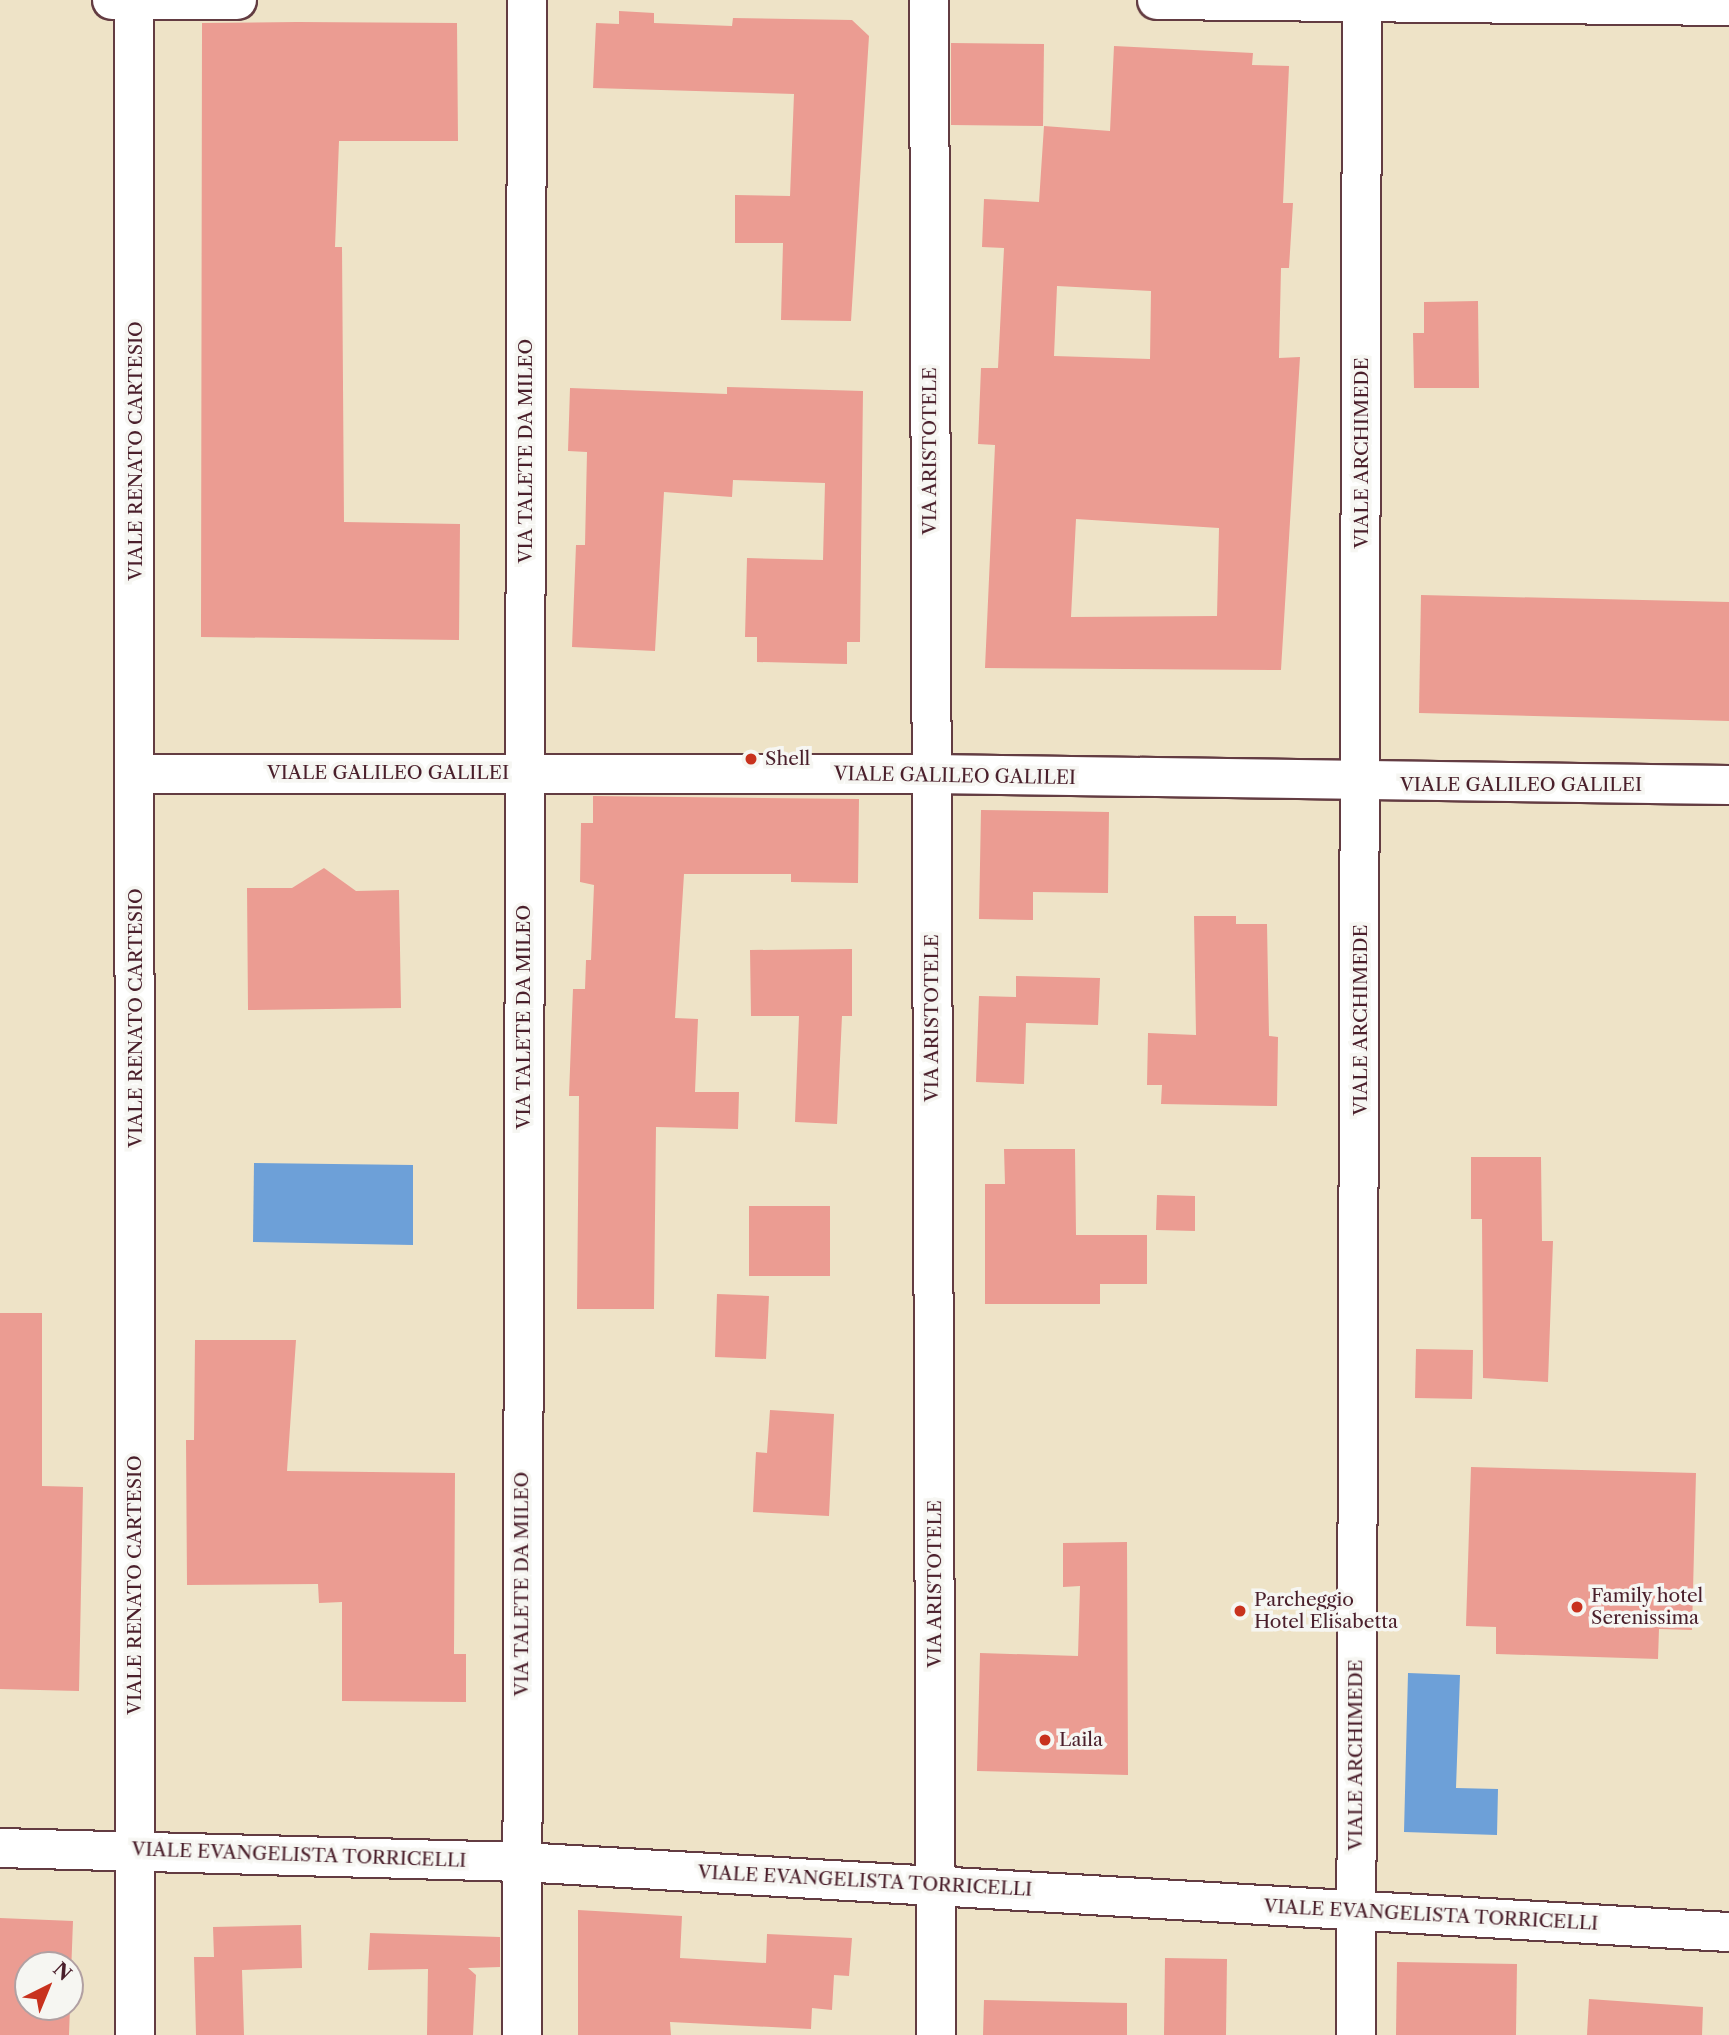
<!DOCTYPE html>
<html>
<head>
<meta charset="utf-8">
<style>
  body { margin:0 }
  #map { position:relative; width:1729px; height:2035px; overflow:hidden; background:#eee3c7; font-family:"Libre Caslon Text",serif }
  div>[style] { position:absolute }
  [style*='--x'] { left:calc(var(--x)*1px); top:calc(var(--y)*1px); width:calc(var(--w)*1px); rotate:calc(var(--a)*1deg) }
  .water>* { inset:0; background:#6da0d8 }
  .building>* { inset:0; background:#eb9c92 }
  .roads { filter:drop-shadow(2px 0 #633c42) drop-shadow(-2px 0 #633c42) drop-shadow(0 2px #633c42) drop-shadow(0 -2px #633c42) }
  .minor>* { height:38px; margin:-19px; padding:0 19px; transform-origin:19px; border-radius:19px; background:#fff }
  .dots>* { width:19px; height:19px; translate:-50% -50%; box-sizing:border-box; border:4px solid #f6f6f2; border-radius:50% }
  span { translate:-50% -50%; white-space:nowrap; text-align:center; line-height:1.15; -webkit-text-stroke:7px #f6f6f2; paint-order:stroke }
  .street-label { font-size:19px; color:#4a1f2b }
  .poi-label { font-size:19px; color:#4a1f2b }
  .left { translate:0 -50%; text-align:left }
  .north { position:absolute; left:14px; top:1951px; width:70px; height:70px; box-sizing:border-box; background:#f6f6f2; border:2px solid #b1a0a2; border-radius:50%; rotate:43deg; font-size:19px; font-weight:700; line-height:28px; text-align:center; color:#4a1f2b }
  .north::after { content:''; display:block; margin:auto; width:24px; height:32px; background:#c8321e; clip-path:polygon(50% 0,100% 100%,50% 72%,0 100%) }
</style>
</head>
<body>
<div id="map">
  <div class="water">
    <div style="clip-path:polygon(254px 1163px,413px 1165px,413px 1245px,253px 1242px)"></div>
    <div style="clip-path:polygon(1408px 1673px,1460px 1675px,1456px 1788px,1498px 1789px,1497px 1835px,1404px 1832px)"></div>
  </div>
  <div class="building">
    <div style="clip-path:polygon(619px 11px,654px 13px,654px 23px,732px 26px,733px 18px,852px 20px,869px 36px,851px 321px,781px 320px,783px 243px,735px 243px,735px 195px,790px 196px,794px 94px,593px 88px,596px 23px,619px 24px)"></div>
    <div style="clip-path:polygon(297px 22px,457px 23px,458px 141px,339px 141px,335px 247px,342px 247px,344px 522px,460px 524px,459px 640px,201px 637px,202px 23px)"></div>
    <div style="clip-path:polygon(951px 43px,1044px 44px,1043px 126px,951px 125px)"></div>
    <div style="clip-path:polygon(evenodd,1114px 46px,1253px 53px,1252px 65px,1289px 66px,1283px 203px,1293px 203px,1289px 268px,1281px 268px,1279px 358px,1300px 357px,1281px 670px,985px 668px,995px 445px,978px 444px,981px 368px,998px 368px,1004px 248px,982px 247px,984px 199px,1039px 202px,1044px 126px,1110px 131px,1114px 46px,1057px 286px,1151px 291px,1150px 359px,1054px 356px,1057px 286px,1114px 46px,1076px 519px,1219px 528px,1217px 616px,1071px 617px,1076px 519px)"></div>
    <div style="clip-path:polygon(1478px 301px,1479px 388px,1414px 388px,1413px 333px,1424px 333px,1424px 302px)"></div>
    <div style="clip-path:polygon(727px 387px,863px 391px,860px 642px,847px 642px,847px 664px,757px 662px,757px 637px,745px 637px,747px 558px,823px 560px,825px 483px,733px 480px,732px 497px,664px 492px,655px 651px,572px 647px,576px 545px,585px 545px,587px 452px,568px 451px,570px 388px,727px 394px)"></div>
    <div style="clip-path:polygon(1421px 595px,1729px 602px,1729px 721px,1419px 713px)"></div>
    <div style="clip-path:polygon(593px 796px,859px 799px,858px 883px,791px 882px,791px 874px,684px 874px,675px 1018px,698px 1019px,695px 1092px,739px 1092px,738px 1129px,656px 1127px,654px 1309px,577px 1309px,579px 1096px,569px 1096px,573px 989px,585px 989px,586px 960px,591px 960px,594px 885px,580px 882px,581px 823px,593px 823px)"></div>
    <div style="clip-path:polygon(981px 810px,1109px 812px,1108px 893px,1033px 892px,1033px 920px,979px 919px)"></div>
    <div style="clip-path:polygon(324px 868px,356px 891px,399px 890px,401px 1008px,248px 1010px,247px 888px,292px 888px)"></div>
    <div style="clip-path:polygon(1194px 916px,1236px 916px,1236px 924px,1267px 924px,1269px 1036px,1278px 1037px,1277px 1106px,1161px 1104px,1162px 1085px,1147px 1085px,1148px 1033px,1196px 1035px)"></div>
    <div style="clip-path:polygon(852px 949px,852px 1016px,842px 1016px,837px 1124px,795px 1122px,799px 1016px,751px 1016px,750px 950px)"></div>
    <div style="clip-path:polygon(1016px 976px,1100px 978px,1098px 1025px,1026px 1023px,1024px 1084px,976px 1082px,979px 996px,1016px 997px)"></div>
    <div style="clip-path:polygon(1004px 1149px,1075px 1149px,1076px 1235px,1147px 1235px,1147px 1284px,1100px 1284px,1100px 1304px,985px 1304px,985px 1184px,1005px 1184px)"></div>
    <div style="clip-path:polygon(1471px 1157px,1541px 1157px,1542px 1241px,1553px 1241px,1548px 1382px,1483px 1378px,1482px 1219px,1471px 1219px)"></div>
    <div style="clip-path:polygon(1157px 1195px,1195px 1196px,1195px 1231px,1156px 1230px)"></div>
    <div style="clip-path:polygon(749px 1206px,830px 1206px,830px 1276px,749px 1276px)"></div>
    <div style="clip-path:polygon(717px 1294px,769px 1296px,766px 1359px,715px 1357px)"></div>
    <div style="clip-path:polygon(0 1313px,42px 1313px,42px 1486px,83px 1487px,79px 1691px,0 1689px)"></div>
    <div style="clip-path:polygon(195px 1340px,296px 1340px,287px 1471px,455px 1473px,454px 1654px,466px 1654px,466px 1702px,342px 1701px,342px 1602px,319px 1603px,318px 1584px,187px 1585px,186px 1440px,194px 1440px)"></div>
    <div style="clip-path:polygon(1416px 1349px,1473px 1350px,1472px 1399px,1415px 1398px)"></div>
    <div style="clip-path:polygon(770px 1410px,834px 1414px,829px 1516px,753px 1512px,756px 1452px,767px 1453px)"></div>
    <div style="clip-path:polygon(1471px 1467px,1696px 1473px,1692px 1630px,1659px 1629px,1658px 1659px,1496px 1654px,1496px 1627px,1466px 1626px)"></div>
    <div style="clip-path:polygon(1127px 1542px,1128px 1775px,977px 1771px,980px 1653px,1078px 1656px,1080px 1586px,1063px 1587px,1063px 1543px)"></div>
    <div style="clip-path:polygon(578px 1910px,682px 1916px,680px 1958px,766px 1963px,767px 1934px,852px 1938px,849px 1976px,834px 1975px,832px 2010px,812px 2008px,811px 2029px,670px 2022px,671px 2035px,578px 2035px)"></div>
    <div style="clip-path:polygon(0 1918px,73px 1921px,70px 2001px,70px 1965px,28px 1965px,28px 2007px,70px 2007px,69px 2035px,0 2035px)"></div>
    <div style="clip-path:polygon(301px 1925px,302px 1968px,242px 1970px,244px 2035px,196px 2035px,194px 1957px,214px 1957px,213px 1927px)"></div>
    <div style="clip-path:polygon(370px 1933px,500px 1937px,500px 1967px,468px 1968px,476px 1975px,473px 2035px,427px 2035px,428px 1969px,368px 1970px)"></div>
    <div style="clip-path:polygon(1165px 1958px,1227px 1959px,1226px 2035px,1164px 2035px)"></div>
    <div style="clip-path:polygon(1397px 1962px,1517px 1964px,1516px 2035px,1396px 2035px)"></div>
    <div style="clip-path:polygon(1589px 1999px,1703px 2007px,1702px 2035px,1587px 2035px)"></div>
    <div style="clip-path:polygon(984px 2000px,1127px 2003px,1127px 2035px,983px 2035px)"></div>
  </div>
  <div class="roads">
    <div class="minor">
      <div style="--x:112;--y:0;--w:125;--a:0"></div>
      <div style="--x:929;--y:0;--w:2035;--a:89.8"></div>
      <div style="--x:1157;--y:0;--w:572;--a:0.6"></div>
      <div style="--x:134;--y:1;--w:2034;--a:89.97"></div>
      <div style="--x:138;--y:774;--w:793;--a:0"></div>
      <div style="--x:931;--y:774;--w:798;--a:0.79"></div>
      <div style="--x:0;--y:1848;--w:521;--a:1.54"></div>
      <div style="--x:521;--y:1862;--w:1210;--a:3.32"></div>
      <div style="--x:522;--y:2035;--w:2035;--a:-89.86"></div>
      <div style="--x:1356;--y:2035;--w:2030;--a:-89.83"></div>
    </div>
  </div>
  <div class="dots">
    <div style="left:751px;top:759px;background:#c8321e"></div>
    <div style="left:1577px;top:1607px;background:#c8321e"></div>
    <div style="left:1240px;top:1611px;background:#c8321e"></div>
    <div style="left:1045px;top:1740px;background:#c8321e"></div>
  </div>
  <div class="street-label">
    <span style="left:136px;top:451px;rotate:-90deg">VIALE RENATO CARTESIO</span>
    <span style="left:526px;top:451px;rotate:-90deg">VIA TALETE DA MILEO</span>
    <span style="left:930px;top:451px;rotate:-90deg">VIA ARISTOTELE</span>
    <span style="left:1362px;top:453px;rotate:-90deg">VIALE ARCHIMEDE</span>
    <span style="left:388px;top:773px">VIALE GALILEO GALILEI</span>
    <span style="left:955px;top:776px;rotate:1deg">VIALE GALILEO GALILEI</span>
    <span style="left:1521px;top:785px">VIALE GALILEO GALILEI</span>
    <span style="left:524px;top:1017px;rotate:-90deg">VIA TALETE DA MILEO</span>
    <span style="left:136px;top:1018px;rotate:-90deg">VIALE RENATO CARTESIO</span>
    <span style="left:932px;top:1018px;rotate:-90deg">VIA ARISTOTELE</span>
    <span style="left:1361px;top:1020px;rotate:-90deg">VIALE ARCHIMEDE</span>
    <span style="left:522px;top:1584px;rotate:-90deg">VIA TALETE DA MILEO</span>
    <span style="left:935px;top:1584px;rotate:-90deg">VIA ARISTOTELE</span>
    <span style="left:135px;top:1585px;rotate:-90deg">VIALE RENATO CARTESIO</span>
    <span style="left:1356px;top:1755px;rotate:-90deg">VIALE ARCHIMEDE</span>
    <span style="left:299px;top:1855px;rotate:2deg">VIALE EVANGELISTA TORRICELLI</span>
    <span style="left:865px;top:1881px;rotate:3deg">VIALE EVANGELISTA TORRICELLI</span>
    <span style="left:1431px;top:1915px;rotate:3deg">VIALE EVANGELISTA TORRICELLI</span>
  </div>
  <div class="poi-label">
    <span class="left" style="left:765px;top:759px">Shell</span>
    <span class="left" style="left:1591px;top:1607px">Family hotel<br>Serenissima</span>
    <span class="left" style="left:1254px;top:1611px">Parcheggio<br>Hotel Elisabetta</span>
    <span class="left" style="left:1059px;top:1740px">Laila</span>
  </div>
  <div class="north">N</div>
</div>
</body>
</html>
